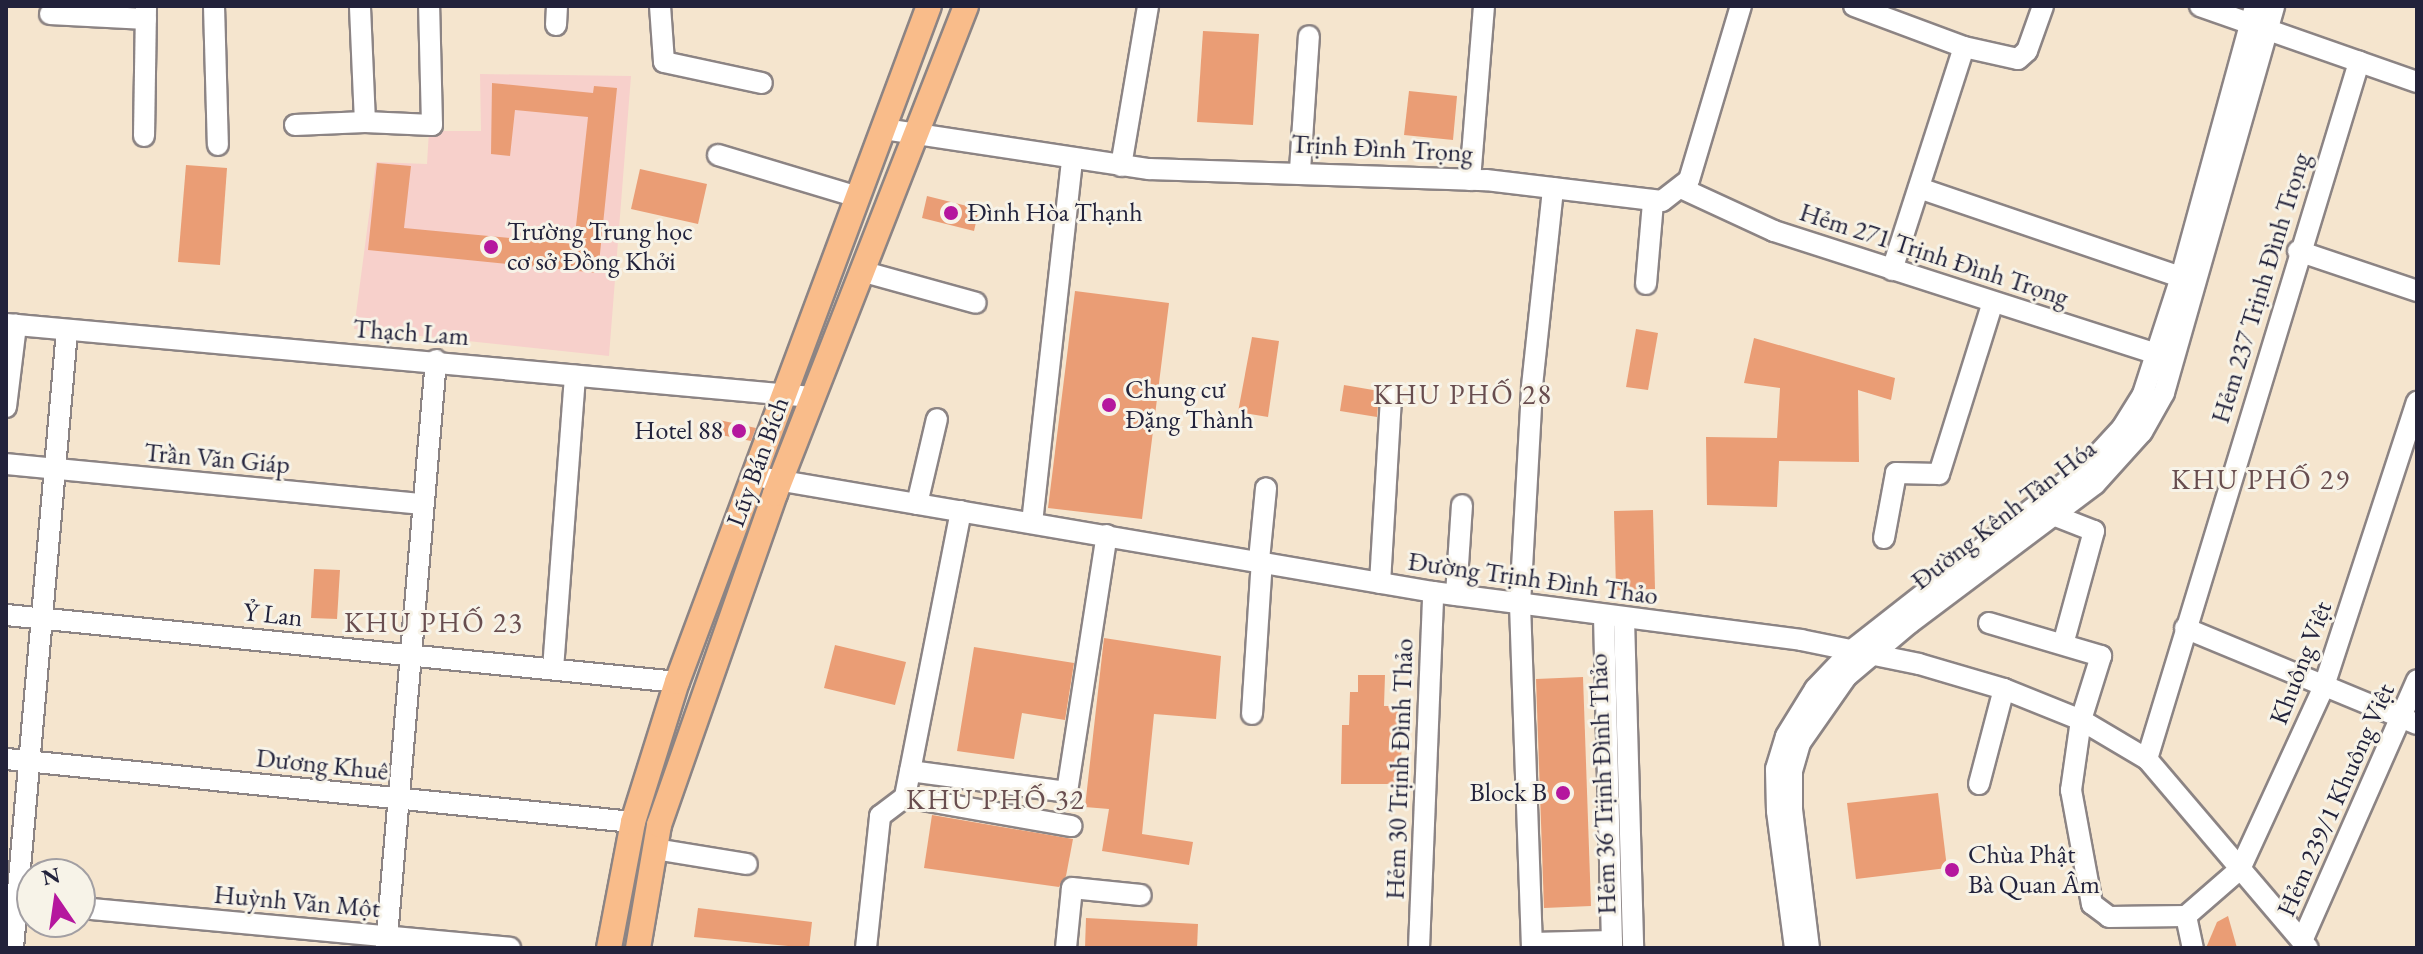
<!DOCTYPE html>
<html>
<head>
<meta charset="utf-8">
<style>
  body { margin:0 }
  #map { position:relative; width:2423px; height:954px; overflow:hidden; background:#f5e5ce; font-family:"EB Garamond",serif }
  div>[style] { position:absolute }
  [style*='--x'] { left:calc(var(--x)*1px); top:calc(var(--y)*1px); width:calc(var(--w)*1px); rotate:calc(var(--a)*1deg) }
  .built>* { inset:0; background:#f7d0cb }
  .building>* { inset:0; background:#ea9d75 }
  .roads { filter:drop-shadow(2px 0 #8c8484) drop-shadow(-2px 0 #8c8484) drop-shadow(0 2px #8c8484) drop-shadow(0 -2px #8c8484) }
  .minor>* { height:20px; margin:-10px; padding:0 10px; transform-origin:10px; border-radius:10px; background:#fff }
  .major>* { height:24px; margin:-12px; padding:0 12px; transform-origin:12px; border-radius:12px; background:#f9bc8a }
  .dots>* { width:22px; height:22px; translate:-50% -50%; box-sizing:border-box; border:4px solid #f7f3e8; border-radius:50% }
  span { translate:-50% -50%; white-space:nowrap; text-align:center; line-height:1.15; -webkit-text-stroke:6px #f7f3e8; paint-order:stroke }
  .street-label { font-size:26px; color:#22223b }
  .poi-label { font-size:26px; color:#22223b }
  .left { translate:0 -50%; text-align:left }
  .right { translate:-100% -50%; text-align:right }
  .neighbourhood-label { font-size:28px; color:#684d4f; letter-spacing:2px }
  .frame { position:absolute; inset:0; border:8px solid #22223b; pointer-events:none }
  .north { position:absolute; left:16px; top:858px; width:80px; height:80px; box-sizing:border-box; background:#f7f3e8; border:2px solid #a29fa3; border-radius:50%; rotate:347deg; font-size:22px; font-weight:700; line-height:32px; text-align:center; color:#22223b }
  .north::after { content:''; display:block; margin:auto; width:28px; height:36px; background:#b5179e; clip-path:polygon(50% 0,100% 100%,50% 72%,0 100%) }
</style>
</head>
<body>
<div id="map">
  <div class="built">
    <div style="clip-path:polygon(480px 74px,631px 76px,609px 356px,354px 329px,376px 162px,427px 164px,429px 131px,481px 131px)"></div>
  </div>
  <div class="building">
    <div style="clip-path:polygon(1203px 31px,1259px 34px,1253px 125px,1197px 122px)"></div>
    <div style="clip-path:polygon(492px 83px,593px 93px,594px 86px,617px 88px,598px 273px,368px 250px,377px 163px,411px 166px,404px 228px,574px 244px,588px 117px,515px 110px,510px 156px,491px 154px)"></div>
    <div style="clip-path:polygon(1409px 91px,1457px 96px,1453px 140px,1404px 135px)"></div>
    <div style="clip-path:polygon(186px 165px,227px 168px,220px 265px,178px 262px)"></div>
    <div style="clip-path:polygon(640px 169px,707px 184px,698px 224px,631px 209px)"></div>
    <div style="clip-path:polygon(927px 196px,979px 209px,974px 231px,922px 218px)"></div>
    <div style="clip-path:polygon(1075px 291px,1169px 303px,1142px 519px,1048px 508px)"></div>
    <div style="clip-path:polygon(1636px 329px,1658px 333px,1648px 390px,1626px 387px)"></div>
    <div style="clip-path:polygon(1252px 337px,1279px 341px,1268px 417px,1238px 412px)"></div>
    <div style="clip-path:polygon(1754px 338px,1895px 378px,1891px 400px,1858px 390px,1859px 462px,1779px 461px,1777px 507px,1707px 505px,1706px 437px,1777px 438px,1780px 388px,1744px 383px)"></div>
    <div style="clip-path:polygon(1344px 385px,1379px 391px,1377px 417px,1340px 411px)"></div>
    <div style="clip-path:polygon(719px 420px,756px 428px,751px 441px,716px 434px)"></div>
    <div style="clip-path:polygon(1653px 510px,1655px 589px,1616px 590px,1614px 511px)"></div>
    <div style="clip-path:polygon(314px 569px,340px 570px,337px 619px,311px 618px)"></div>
    <div style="clip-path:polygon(1104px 638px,1221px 656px,1216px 719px,1154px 714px,1142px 834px,1193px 842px,1189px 865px,1102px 851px,1109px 809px,1085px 807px)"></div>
    <div style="clip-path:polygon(835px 645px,906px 662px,895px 705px,824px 688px)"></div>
    <div style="clip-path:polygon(974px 647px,1074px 663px,1065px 720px,1022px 713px,1014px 759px,957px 751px)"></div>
    <div style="clip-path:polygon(1358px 675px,1385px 675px,1384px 706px,1402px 706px,1401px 784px,1341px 784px,1342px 725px,1349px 725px,1350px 692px,1358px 692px)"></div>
    <div style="clip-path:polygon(1583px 677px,1591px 906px,1544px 908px,1536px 679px)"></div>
    <div style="clip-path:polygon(1938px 793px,1947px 868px,1856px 879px,1847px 803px)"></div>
    <div style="clip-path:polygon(932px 815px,1073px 839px,1066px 876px,1059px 887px,924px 868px)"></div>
    <div style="clip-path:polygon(698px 908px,812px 922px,809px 948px,694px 937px)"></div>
    <div style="clip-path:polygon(2228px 916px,2237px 948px,2206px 948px,2217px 922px)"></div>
    <div style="clip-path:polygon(1086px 918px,1198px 924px,1197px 948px,1085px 948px)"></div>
  </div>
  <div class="roads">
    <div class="minor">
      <div style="--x:214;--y:6;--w:139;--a:88.4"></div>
      <div style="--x:660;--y:6;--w:56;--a:85.9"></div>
      <div style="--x:664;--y:62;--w:100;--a:12.1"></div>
      <div style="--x:1854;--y:6;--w:117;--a:20.4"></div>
      <div style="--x:1964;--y:47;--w:55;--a:12.5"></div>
      <div style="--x:2018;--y:59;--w:12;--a:-42"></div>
      <div style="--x:2027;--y:51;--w:48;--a:-70.4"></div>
      <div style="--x:2200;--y:6;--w:230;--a:19.3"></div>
      <div style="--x:50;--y:14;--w:96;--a:3"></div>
      <div style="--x:556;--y:25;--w:19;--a:-87"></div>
      <div style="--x:365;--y:122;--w:67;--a:2.6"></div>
      <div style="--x:432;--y:125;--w:119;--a:-91.4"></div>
      <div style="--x:295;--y:125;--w:70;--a:-2.5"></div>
      <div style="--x:365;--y:122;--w:116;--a:-92.5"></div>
      <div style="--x:884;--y:129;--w:268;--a:8.6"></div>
      <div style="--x:1149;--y:169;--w:337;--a:1.9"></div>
      <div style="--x:1486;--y:180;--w:177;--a:6.8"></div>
      <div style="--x:1662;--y:201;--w:34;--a:-38"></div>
      <div style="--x:1689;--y:180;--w:182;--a:-73.4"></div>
      <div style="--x:144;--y:136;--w:130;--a:-89.1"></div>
      <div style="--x:718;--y:155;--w:146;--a:16.7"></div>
      <div style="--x:1121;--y:166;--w:162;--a:-80.4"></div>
      <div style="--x:1300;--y:170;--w:134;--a:-86.2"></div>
      <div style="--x:1470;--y:180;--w:175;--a:-85.4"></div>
      <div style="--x:1919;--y:188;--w:277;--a:18.8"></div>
      <div style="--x:1683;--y:189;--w:100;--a:24.8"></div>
      <div style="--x:1774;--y:231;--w:416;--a:17.8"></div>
      <div style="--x:2298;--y:251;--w:126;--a:18.6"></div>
      <div style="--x:1892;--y:270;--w:234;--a:-72.1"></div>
      <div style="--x:861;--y:271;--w:119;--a:15.5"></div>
      <div style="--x:1646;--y:284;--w:82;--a:-85.1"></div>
      <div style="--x:6;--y:324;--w:809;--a:5.18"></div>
      <div style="--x:6;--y:407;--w:83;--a:-83"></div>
      <div style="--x:6;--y:464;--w:419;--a:5.5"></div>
      <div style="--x:765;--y:478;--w:678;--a:9.68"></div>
      <div style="--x:1433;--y:592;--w:371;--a:7.4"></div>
      <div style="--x:1801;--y:640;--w:120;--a:11.5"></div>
      <div style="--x:1919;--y:664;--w:89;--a:16.4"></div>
      <div style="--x:2004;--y:689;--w:83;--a:21.9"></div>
      <div style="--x:2081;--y:720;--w:77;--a:30.6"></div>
      <div style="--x:2147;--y:759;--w:248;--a:49.6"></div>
      <div style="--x:917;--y:504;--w:87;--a:-76.8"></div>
      <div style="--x:961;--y:511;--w:291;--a:101.1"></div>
      <div style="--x:905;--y:797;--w:169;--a:9.9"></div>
      <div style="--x:2053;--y:515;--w:44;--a:21.3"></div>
      <div style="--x:2094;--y:531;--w:117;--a:105.3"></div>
      <div style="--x:1032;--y:523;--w:367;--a:-83.7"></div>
      <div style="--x:1884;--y:538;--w:66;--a:-79.5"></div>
      <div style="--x:1896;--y:473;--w:43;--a:1.3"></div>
      <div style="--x:1939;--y:474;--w:180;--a:-72.6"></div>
      <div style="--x:1259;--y:560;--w:72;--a:-84.4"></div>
      <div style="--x:1380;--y:583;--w:187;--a:-86.6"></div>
      <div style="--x:1456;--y:595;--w:90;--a:-86.2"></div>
      <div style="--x:6;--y:615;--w:674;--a:5.7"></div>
      <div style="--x:1604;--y:616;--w:332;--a:88.6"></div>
      <div style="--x:1624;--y:619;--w:329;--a:88.4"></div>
      <div style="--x:1989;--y:623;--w:117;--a:16.4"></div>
      <div style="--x:2101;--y:656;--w:67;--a:107.4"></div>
      <div style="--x:2081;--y:720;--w:71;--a:98.1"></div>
      <div style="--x:2071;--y:790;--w:116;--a:79.6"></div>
      <div style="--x:2092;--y:904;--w:21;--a:37"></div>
      <div style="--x:2109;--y:917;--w:77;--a:-0.7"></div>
      <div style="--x:2185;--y:628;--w:251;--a:22.5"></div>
      <div style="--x:553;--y:669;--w:294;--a:-85.7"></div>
      <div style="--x:1252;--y:714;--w:153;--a:-86.3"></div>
      <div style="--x:6;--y:759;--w:630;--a:5.74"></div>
      <div style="--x:2147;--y:759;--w:729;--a:-73.08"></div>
      <div style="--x:910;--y:771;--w:158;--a:7.6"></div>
      <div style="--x:1067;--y:792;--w:260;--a:-81.2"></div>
      <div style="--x:1979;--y:784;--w:98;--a:-75.3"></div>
      <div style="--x:655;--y:849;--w:93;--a:9.3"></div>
      <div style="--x:80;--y:908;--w:432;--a:5.3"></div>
      <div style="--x:2186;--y:916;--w:72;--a:-41"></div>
      <div style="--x:2240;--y:869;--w:201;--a:-65.3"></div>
      <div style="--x:2324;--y:686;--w:299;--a:-71.9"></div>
      <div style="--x:2186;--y:916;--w:33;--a:78"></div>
      <div style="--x:2302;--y:941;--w:285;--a:-66.2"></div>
      <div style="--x:1532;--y:943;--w:80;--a:-1.4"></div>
      <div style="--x:13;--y:948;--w:619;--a:-85"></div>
      <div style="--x:386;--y:948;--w:590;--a:-85.14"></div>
      <div style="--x:866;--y:948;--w:133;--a:-83.9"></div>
      <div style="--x:880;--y:816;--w:31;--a:-37"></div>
      <div style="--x:1066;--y:948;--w:60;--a:-84.3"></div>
      <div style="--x:1072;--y:888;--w:69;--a:5.8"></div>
      <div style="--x:1419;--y:948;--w:356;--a:-87.7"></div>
      <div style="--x:1532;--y:948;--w:344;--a:-92"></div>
      <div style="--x:1520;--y:604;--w:218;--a:-86.8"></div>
      <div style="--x:1532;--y:386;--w:199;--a:-83.9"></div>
      <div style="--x:1795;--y:948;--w:138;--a:-97.5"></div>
      <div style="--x:1777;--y:811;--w:42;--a:-91.4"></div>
      <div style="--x:1776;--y:769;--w:34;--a:-73"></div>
      <div style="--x:1786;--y:736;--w:55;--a:-58.3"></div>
      <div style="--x:1815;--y:689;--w:54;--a:-46.5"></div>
      <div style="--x:1852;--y:650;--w:300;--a:-38.1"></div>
      <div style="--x:2088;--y:465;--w:50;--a:-47.4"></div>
      <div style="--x:2122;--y:428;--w:40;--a:-58"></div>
      <div style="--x:2143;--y:394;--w:123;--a:-72"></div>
      <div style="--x:2181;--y:277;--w:281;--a:-74.7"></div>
      <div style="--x:1809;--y:948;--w:140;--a:-97"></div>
      <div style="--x:1792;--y:809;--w:38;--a:-90"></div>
      <div style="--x:1792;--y:771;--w:29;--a:-74"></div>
      <div style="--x:1800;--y:743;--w:82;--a:-55"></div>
      <div style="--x:1847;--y:676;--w:82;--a:-40.1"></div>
      <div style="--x:1910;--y:623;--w:231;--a:-36.9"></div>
      <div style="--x:2095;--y:484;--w:70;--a:-47.9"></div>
      <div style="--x:2142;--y:432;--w:45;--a:-60.6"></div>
      <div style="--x:2164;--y:393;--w:402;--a:-74.1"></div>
    </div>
    <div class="major">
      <div style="--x:609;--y:948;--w:128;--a:-79.2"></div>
      <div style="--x:633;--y:822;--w:147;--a:-72.6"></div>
      <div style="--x:677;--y:682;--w:721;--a:-69.56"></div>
      <div style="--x:638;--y:948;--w:125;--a:-80.3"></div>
      <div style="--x:659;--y:825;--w:351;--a:-70.7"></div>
      <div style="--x:775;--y:494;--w:524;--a:-68.62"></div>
    </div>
  </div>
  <div class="dots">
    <div style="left:951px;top:213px;background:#b5179e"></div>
    <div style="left:491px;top:247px;background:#b5179e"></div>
    <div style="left:1109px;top:405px;background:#b5179e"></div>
    <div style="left:739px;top:431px;background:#b5179e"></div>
    <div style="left:1563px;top:793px;background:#b5179e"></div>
    <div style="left:1952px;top:870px;background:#b5179e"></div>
  </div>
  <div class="street-label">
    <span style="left:1382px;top:149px;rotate:3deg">Trịnh Đình Trọng</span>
    <span style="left:1934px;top:255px;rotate:18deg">Hẻm 271 Trịnh Đình Trọng</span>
    <span style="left:2261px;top:288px;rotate:-73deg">Hẻm 237 Trịnh Đình Trọng</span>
    <span style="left:411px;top:333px;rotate:4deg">Thạch Lam</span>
    <span style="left:217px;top:459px;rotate:5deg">Trần Văn Giáp</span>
    <span style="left:758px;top:462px;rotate:-70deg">Lũy Bán Bích</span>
    <span style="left:2004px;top:515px;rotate:-38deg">Đường Kênh Tân Hóa</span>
    <span style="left:1533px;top:579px;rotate:8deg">Đường Trịnh Đình Thảo</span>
    <span style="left:273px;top:615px;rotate:6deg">Ỷ Lan</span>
    <span style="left:2301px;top:663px;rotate:-69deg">Khuông Việt</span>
    <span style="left:322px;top:765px;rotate:6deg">Dương Khuê</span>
    <span style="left:1400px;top:769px;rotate:-88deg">Hẻm 30 Trịnh Đình Thảo</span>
    <span style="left:1603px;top:784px;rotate:-92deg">Hẻm 36 Trịnh Đình Thảo</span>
    <span style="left:2336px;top:800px;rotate:-66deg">Hẻm 239/1 Khuông Việt</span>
    <span style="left:297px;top:902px;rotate:5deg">Huỳnh Văn Một</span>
  </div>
  <div class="poi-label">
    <span class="left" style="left:967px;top:213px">Đình Hòa Thạnh</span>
    <span class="left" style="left:507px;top:247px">Trường Trung học<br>cơ sở Đồng Khởi</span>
    <span class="left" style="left:1125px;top:405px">Chung cư<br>Đặng Thành</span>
    <span class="right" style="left:723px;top:431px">Hotel 88</span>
    <span class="right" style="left:1547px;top:793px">Block B</span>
    <span class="left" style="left:1968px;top:870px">Chùa Phật<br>Bà Quan Âm</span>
  </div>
  <div class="neighbourhood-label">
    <span style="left:1463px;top:394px">KHU PHỐ 28</span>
    <span style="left:2261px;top:479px">KHU PHỐ 29</span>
    <span style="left:434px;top:622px">KHU PHỐ 23</span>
    <span style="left:996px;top:799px">KHU PHỐ 32</span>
  </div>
  <div class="frame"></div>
  <div class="north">N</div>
</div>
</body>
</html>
